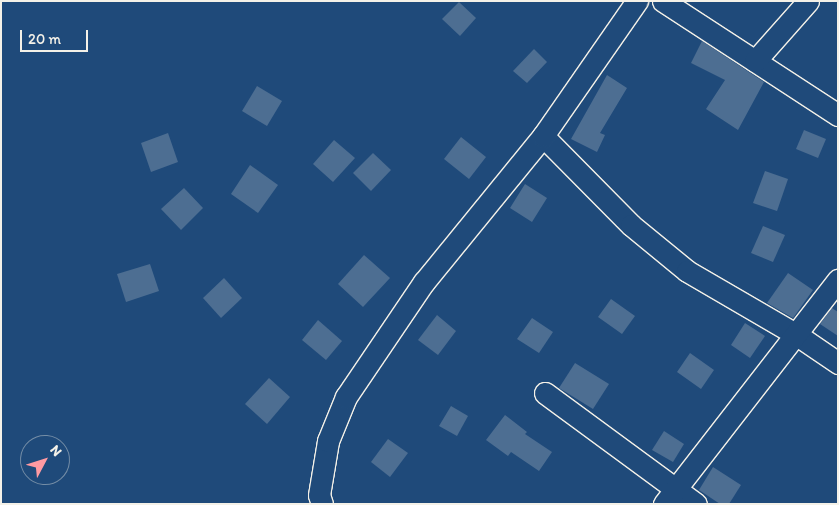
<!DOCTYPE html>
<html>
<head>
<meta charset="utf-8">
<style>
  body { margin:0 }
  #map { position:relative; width:839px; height:505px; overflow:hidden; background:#1f4a7a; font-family:Itim,sans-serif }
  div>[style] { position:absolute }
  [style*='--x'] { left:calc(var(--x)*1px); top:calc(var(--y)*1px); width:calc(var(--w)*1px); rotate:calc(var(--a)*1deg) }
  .building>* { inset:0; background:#4d6e92 }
  .roads { filter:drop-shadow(1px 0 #f4f1e8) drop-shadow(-1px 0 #f4f1e8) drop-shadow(0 1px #f4f1e8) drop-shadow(0 -1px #f4f1e8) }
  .minor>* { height:21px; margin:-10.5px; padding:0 10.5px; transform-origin:10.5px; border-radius:10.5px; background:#1f4a7a }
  span { translate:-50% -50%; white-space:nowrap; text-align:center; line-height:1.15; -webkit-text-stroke:4px #1f4a7a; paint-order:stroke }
  .frame { position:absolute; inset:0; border:2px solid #f4f1e8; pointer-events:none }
  .north { position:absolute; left:20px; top:435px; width:50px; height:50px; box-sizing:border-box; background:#1f4a7a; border:1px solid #748da6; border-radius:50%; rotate:50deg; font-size:14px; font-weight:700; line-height:20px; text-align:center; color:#f4f1e8 }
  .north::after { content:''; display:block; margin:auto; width:18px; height:22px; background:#ff9aa2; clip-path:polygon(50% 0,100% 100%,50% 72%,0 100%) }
  .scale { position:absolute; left:20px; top:30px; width:68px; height:22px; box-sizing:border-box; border:2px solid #f4f1e8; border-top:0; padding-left:6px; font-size:15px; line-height:18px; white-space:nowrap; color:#f4f1e8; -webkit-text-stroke:4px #1f4a7a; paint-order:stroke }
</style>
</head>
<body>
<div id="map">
  <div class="building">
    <div style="clip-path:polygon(459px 2px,476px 18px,460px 36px,442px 19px)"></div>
    <div style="clip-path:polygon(702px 41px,764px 82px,738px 130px,706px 109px,725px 80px,691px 63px)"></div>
    <div style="clip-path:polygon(534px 49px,547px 62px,527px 83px,513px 71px)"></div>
    <div style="clip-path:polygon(607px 75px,627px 88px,600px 133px,605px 135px,597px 152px,571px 139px)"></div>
    <div style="clip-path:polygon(257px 86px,282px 101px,267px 126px,242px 111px)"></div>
    <div style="clip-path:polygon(804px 130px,826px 139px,818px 158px,796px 149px)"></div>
    <div style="clip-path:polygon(168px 133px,178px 162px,151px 172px,141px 143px)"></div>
    <div style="clip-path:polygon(461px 137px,486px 157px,469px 179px,444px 159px)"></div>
    <div style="clip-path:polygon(334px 140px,355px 158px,333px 182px,313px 164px)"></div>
    <div style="clip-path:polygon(373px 153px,391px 170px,371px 191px,353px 173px)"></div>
    <div style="clip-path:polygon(250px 165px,278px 185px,258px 213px,231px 194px)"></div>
    <div style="clip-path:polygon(765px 171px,788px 179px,777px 211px,753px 203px)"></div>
    <div style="clip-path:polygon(525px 184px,547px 198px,532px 222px,510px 208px)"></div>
    <div style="clip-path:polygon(184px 188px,203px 208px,181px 230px,161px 209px)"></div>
    <div style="clip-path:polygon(763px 226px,785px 235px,773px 262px,751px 253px)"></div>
    <div style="clip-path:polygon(364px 255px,390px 278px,363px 307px,338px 284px)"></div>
    <div style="clip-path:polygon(150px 264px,159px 291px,126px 302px,117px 274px)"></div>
    <div style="clip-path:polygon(788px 273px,813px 290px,793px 318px,767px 303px)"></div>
    <div style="clip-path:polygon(224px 278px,242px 298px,221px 318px,203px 298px)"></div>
    <div style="clip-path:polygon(611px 299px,635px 316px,622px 334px,598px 317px)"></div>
    <div style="clip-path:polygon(832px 308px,838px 312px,838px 336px,820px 324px)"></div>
    <div style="clip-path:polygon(437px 315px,456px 331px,438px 355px,418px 340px)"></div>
    <div style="clip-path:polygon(532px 318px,553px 332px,539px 353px,517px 339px)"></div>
    <div style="clip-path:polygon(318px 320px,342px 341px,326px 360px,302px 340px)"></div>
    <div style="clip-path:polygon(745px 323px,765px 336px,750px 358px,731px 345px)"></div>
    <div style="clip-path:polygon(690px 353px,714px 370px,701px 389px,677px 372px)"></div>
    <div style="clip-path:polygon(575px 363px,609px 384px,593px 409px,559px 388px)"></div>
    <div style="clip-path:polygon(269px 378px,290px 397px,267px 424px,245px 404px)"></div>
    <div style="clip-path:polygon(451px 406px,468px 416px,457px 436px,439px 426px)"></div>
    <div style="clip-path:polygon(505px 415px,527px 432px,525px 434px,552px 452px,539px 471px,511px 452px,508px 456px,486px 440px)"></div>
    <div style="clip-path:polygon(664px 431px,684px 444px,673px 462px,652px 450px)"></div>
    <div style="clip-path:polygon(388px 439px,408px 453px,390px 477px,371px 462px)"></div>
    <div style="clip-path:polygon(713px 467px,741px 485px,729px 504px,720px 504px,699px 490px)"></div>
  </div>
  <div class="roads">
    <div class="minor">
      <div style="--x:663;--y:1;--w:209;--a:33.1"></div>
      <div style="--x:755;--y:61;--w:80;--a:-48.5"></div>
      <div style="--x:543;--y:136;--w:125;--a:45.3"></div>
      <div style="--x:631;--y:225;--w:72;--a:39.4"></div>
      <div style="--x:687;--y:271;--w:127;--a:30.2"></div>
      <div style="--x:797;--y:335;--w:50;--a:34.3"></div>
      <div style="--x:545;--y:393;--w:187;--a:36.3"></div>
      <div style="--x:322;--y:504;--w:9;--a:-108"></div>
      <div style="--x:319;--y:495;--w:55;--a:-80.5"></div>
      <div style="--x:328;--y:441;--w:48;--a:-67.8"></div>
      <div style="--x:346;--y:397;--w:139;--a:-55.9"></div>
      <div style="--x:424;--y:282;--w:188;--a:-50.8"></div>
      <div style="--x:543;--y:136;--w:165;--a:-55.2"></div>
      <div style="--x:664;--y:504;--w:284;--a:-52.2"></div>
    </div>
  </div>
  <div class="frame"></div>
  <div class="north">N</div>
  <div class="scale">20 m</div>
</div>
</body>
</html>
